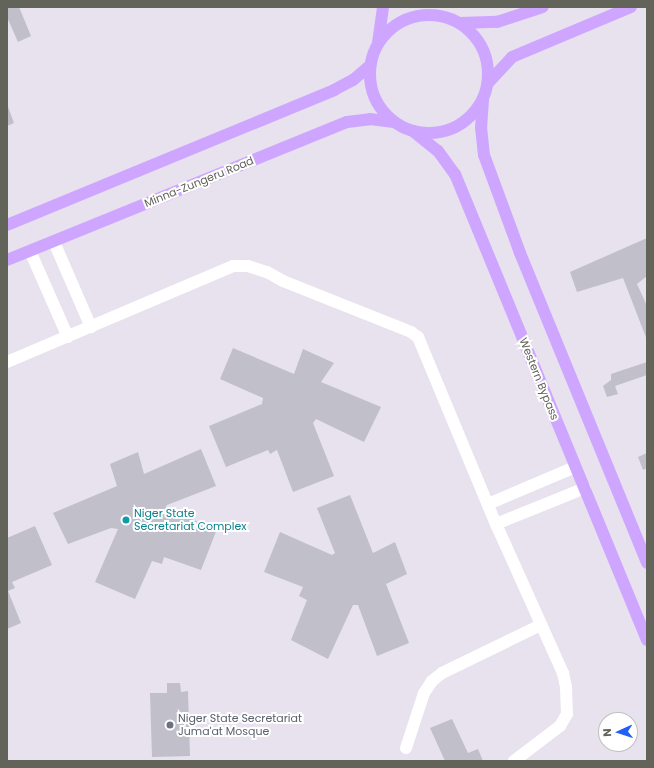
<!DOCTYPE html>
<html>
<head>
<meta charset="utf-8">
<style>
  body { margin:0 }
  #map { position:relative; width:654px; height:768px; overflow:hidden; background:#e7e2ee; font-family:Poppins,sans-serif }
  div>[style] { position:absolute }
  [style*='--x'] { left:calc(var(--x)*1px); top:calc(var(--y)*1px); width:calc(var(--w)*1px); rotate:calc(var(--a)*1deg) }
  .building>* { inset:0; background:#c1bfc9 }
  .minor>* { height:12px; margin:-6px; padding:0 6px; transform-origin:6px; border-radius:6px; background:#fff }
  .major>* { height:12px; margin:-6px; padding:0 6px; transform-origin:6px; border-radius:6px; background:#cfa6ff }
  .major>.ring { margin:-6px; padding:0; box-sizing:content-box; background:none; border:12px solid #cfa6ff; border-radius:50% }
  .dots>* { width:11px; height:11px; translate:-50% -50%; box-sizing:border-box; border:2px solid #fff; border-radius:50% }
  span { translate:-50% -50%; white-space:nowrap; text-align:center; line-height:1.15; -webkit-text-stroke:4px #fff; paint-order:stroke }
  .street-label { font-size:11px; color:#62645a }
  .culture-label { font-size:11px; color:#0d838f }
  .left { translate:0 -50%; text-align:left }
  .worship-label { font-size:11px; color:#5b616d }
  .frame { position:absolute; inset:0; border:8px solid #62645a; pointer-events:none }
  .north { position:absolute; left:598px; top:712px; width:40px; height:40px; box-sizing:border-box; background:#fff; border:1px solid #c0c1bd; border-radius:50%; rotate:267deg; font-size:11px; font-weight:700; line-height:16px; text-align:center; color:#62645a }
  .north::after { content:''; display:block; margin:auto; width:14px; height:18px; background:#2060f6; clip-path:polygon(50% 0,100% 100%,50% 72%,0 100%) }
</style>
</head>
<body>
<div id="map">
  <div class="building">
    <div style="clip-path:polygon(7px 7px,19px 7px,31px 36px,18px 42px,7px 17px)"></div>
    <div style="clip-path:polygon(7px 104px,14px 123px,7px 126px)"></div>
    <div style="clip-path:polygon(647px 238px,647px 276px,637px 284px,647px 306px,647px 340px,623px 278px,577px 292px,570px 272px)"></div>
    <div style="clip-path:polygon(233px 348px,294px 374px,303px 349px,334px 363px,321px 382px,381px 407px,364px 442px,316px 419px,313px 423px,334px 476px,293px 492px,277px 450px,270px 454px,268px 450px,226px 467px,209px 426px,262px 404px,263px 398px,220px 379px)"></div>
    <div style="clip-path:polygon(647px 362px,647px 375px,615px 386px,618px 394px,607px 397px,603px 386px,611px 380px,611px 374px)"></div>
    <div style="clip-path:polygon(201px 449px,216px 486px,167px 505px,165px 509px,217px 529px,201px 570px,164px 557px,162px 564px,152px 561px,135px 599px,95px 582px,118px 529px,111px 528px,68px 544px,53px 513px,117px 486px,110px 464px,138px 452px,144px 474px)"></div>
    <div style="clip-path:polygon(647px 453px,647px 468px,643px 470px,638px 457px)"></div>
    <div style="clip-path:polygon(350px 495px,373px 553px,395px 542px,407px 574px,386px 584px,409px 643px,377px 656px,358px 605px,353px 605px,328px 659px,291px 640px,307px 600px,299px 596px,303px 587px,264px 572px,280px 532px,332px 555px,335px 553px,317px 508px)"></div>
    <div style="clip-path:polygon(35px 526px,52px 565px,12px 582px,15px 588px,8px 591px,21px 623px,7px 629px,7px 538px)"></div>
    <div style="clip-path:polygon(167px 683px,180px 683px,181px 692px,188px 691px,190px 756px,152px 757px,150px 693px,167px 693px)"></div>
    <div style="clip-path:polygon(452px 719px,468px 753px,478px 749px,483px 761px,445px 761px,430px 728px)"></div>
  </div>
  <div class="minor">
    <div style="--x:54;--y:242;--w:93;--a:66.5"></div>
    <div style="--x:30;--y:251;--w:94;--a:66.2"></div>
    <div style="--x:7;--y:362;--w:246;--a:-23"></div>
    <div style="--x:233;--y:266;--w:15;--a:0"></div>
    <div style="--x:248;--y:266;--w:20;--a:18"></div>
    <div style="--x:267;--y:272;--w:18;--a:29"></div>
    <div style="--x:283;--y:281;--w:138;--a:21.7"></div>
    <div style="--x:411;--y:332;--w:9;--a:36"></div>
    <div style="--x:418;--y:337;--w:203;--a:67.4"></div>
    <div style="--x:496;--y:524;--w:163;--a:65.8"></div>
    <div style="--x:563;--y:673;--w:14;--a:78"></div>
    <div style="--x:566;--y:687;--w:27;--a:88"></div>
    <div style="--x:567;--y:714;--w:14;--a:120"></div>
    <div style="--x:560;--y:726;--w:58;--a:142.7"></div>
    <div style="--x:488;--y:504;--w:95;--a:-23"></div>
    <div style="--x:496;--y:524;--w:96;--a:-22"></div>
    <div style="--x:406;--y:748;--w:58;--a:-71.9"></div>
    <div style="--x:424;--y:693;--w:14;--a:-56"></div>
    <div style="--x:432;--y:681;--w:13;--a:-39"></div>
    <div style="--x:442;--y:673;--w:110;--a:-25.9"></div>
  </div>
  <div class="major">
    <div class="ring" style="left:370px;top:15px;width:106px;height:106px"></div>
    <div style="--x:460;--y:23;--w:37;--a:-2"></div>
    <div style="--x:497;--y:22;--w:48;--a:-18.1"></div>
    <div style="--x:378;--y:43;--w:36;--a:-82"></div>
    <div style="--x:488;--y:83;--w:35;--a:-47"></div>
    <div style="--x:512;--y:57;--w:129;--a:-22.8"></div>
    <div style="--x:483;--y:100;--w:27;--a:94"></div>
    <div style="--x:481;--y:127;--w:28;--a:84"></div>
    <div style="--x:484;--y:155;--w:104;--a:69.8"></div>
    <div style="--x:520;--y:253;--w:335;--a:67.7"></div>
    <div style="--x:413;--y:131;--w:32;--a:39"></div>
    <div style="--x:438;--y:151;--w:29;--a:54"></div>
    <div style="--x:455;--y:174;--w:504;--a:67.61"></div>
    <div style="--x:7;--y:225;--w:354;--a:-22.4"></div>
    <div style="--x:334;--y:90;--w:21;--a:-28"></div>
    <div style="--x:353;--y:80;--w:23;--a:-40"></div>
    <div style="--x:7;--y:260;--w:367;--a:-22.1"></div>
    <div style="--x:347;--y:122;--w:23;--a:-7"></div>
    <div style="--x:370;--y:119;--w:24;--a:7"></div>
  </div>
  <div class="dots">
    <div style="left:126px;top:520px;background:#0f9aa8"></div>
    <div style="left:170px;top:725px;background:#6b7280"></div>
  </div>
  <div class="street-label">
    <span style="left:199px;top:182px;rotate:-22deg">Minna-Zungeru Road</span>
    <span style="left:539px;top:379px;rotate:68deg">Western Bypass</span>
  </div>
  <div class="culture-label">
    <span class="left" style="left:134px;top:520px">Niger State<br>Secretariat Complex</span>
  </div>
  <div class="worship-label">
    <span class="left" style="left:178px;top:725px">Niger State Secretariat<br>Juma'at Mosque</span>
  </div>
  <div class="frame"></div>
  <div class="north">N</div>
</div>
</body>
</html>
